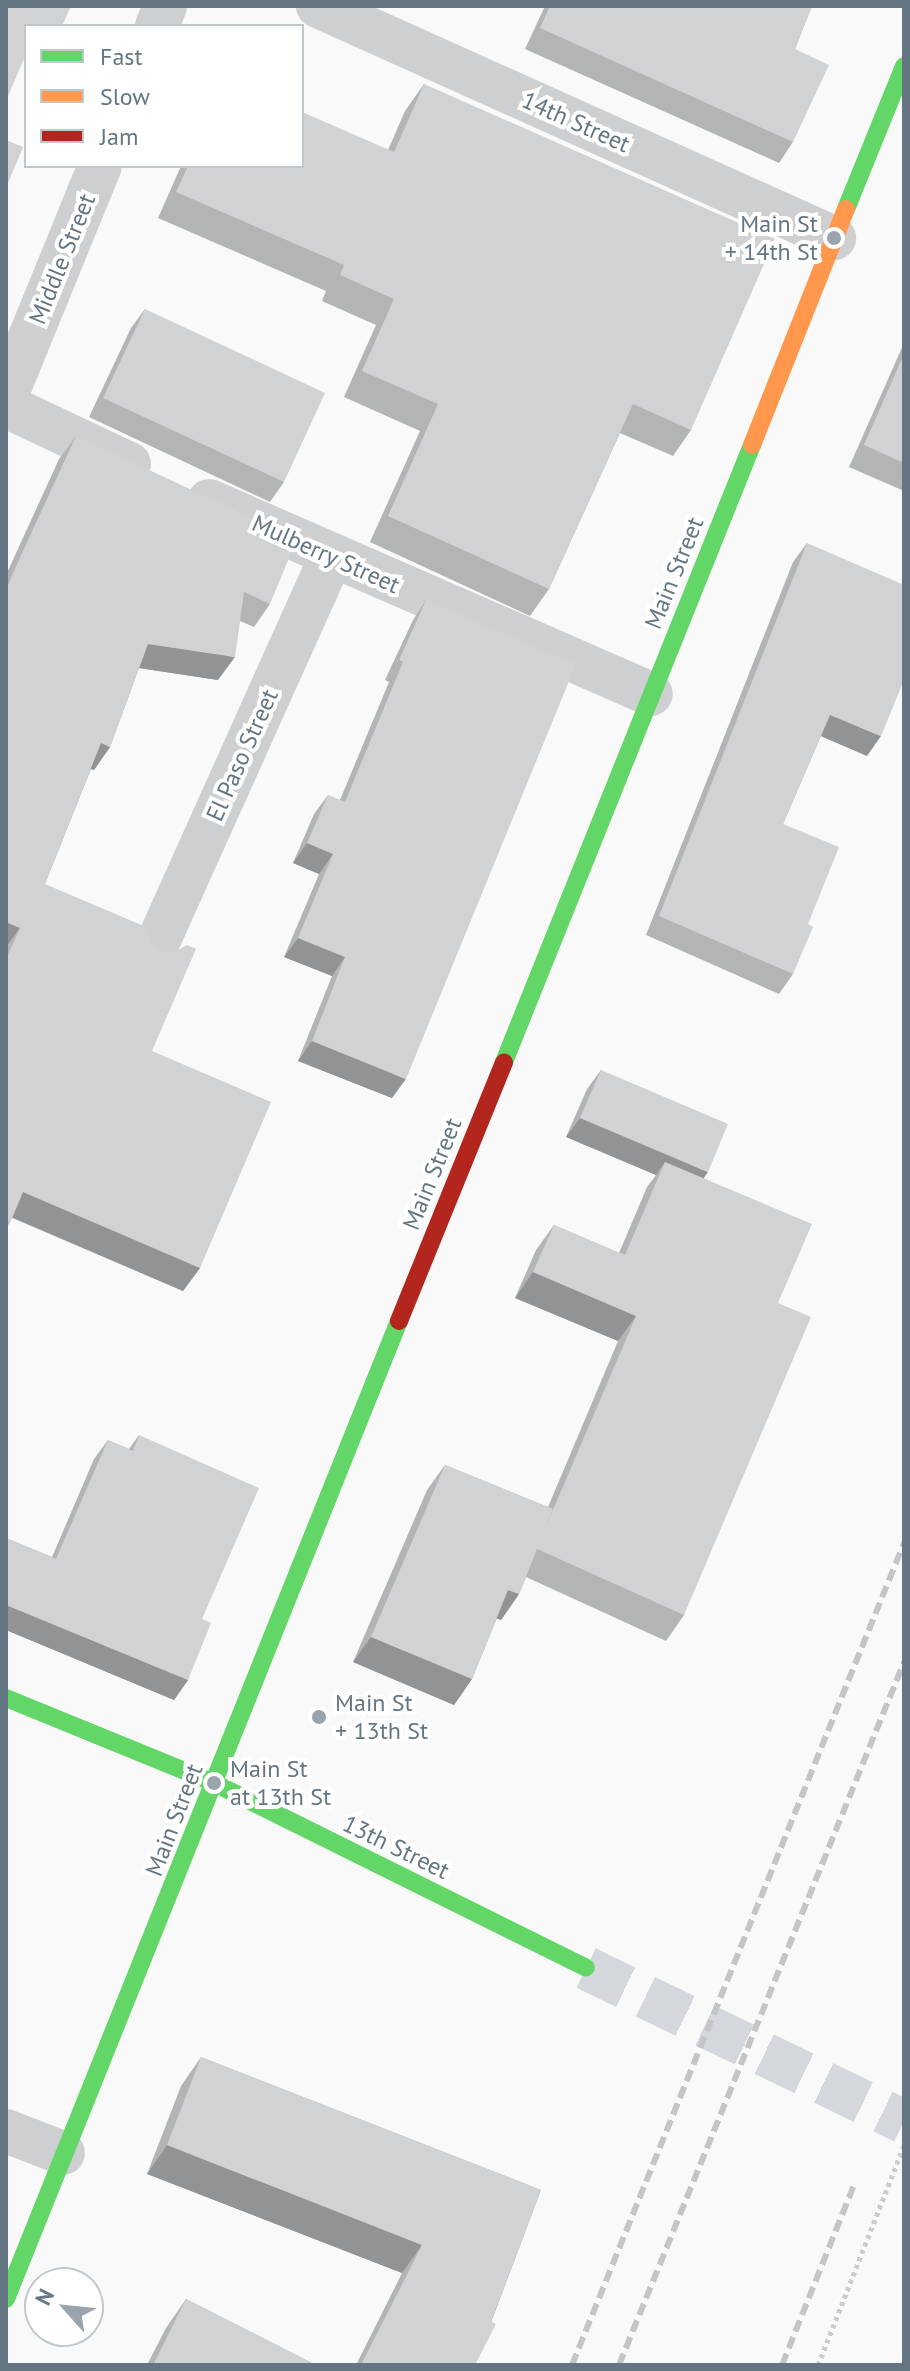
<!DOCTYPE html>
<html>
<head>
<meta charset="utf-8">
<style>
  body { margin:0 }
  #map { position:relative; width:910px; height:2371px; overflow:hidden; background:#f9f9f9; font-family:"PT Sans",sans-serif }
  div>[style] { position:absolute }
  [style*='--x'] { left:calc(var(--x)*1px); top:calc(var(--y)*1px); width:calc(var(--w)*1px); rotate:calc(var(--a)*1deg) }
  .secondary-tunnel>* { height:44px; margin-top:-22px; transform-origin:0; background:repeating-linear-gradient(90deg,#d4d8dc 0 44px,transparent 0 66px) }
  .path>* { height:5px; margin-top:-2.5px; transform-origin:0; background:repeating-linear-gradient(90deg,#cbcccd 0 4px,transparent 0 8px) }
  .street>* { height:44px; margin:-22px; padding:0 22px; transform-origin:22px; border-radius:22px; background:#cecfd0 }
  .fast>* { height:18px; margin:-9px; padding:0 9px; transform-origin:9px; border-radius:9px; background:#63d668 }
  .slow>* { height:18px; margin:-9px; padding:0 9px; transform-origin:9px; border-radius:9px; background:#ff974d }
  .jam>* { height:18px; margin:-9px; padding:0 9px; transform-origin:9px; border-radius:9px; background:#b3261e }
  .rail>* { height:6px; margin-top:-3px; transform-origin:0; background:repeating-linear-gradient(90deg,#c3c5c6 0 12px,transparent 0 18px) }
  .wall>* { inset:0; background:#b3b5b5 }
  .shaded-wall>* { inset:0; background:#929394 }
  .building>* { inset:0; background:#d0d2d3 }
  .dots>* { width:22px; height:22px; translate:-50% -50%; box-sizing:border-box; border:4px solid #fff; border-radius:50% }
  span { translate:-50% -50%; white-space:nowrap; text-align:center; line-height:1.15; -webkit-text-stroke:8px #fff; paint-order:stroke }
  .street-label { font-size:24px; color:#657683 }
  .poi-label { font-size:24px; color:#657683 }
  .right { translate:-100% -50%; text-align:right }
  .left { translate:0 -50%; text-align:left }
  .frame { position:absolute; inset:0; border:8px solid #657683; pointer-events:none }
  .legend { position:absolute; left:24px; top:24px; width:280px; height:144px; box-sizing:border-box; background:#fff; border:2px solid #c1c8cd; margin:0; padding:10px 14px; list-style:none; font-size:24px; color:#657683 }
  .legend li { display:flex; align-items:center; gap:16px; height:40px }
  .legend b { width:40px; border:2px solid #c1c8cd }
  .north { position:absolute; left:24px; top:2267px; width:80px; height:80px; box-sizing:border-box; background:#fff; border:2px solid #c1c8cd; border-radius:50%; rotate:297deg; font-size:22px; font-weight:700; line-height:32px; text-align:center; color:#657683 }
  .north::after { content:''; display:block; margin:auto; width:28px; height:36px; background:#99a4ac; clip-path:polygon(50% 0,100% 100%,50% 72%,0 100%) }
</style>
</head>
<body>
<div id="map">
  <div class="secondary-tunnel">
    <div style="--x:586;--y:1968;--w:353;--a:25.8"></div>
  </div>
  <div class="path">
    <div style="--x:818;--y:2365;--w:235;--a:-68.6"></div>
  </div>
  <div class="street">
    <div style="--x:318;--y:6;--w:566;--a:24.21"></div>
    <div style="--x:157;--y:26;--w:22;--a:-68"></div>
    <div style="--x:6;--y:396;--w:248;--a:-67.8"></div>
    <div style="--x:6;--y:406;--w:136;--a:25.2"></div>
    <div style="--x:209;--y:501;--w:482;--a:23.6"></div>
    <div style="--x:154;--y:951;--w:431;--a:-65.8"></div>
    <div style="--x:6;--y:2131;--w:61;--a:21.1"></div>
  </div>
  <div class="fast">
    <div style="--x:846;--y:209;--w:154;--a:-67.9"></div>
    <div style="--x:504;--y:1062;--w:665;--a:-68.1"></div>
    <div style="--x:6;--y:1698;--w:225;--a:22.2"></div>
    <div style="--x:214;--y:1783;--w:415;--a:26.4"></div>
    <div style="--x:6;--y:2299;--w:1054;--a:-68.11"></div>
  </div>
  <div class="slow">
    <div style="--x:752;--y:445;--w:254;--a:-68.3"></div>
  </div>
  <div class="jam">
    <div style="--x:399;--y:1321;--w:279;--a:-67.9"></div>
  </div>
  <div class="rail">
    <div style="--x:572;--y:2365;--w:887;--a:-68.01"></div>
    <div style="--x:619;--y:2365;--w:759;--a:-67.93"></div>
    <div style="--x:782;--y:2365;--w:194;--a:-68.2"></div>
  </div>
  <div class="wall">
    <div style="clip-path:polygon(545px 6px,812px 6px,795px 49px,793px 142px,779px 163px,525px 49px)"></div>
    <div style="clip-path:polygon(424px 84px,691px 430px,673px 456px,620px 433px,549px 589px,530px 616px,370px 542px,420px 431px,344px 397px,376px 325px,322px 301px,326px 291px,158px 218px,181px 166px,302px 166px,388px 150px,405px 111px)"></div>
    <div style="clip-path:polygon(145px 309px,284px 482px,270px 502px,89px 417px,131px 328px)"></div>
    <div style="clip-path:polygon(904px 343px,904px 491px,849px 467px)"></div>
    <div style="clip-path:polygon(76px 436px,261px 533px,270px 604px,254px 627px,240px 621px,218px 680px,139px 668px,110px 747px,94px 770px,91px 769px,45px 884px,152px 1051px,200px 1268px,183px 1291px,12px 1218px,6px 1229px,6px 575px,59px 459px)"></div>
    <div style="clip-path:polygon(807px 543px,867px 756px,821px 736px,783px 824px,808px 924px,793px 974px,779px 994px,646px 935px,793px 562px)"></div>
    <div style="clip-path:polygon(426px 600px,392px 1098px,298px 1061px,332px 976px,284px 957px,319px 874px,293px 863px,314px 814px,328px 795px,340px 800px,389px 682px,385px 680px,413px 620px)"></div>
    <div style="clip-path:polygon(601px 1070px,704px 1178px,778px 1303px,684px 1615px,666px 1641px,526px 1577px,519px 1594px,501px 1620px,497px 1618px,472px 1679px,454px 1705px,353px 1662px,427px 1490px,445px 1465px,548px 1507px,618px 1341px,515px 1298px,536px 1250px,554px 1225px,619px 1253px,647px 1187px,656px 1175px,566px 1137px,587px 1089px)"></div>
    <div style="clip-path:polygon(139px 1435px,202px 1619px,188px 1680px,174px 1700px,6px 1630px,6px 1538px,52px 1557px,94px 1459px,108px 1440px,129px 1449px)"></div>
    <div style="clip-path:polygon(201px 2057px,541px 2190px,475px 2365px,356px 2365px,402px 2273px,147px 2174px,181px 2086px)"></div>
    <div style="clip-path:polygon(186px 2299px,316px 2365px,147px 2365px,166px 2328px)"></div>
  </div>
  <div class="shaded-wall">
    <div style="clip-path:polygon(148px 644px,235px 657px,218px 680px,132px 667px)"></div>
    <div style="clip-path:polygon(830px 715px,881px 736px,867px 756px,816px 734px)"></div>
    <div style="clip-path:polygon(101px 743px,110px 747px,94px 770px,85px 767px)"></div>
    <div style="clip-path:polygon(307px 843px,333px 854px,319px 874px,293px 863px)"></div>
    <div style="clip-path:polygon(6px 922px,20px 928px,6px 947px)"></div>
    <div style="clip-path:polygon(298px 938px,345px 957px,332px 976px,284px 957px)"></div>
    <div style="clip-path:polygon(312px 1041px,406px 1079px,392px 1098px,298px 1061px)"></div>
    <div style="clip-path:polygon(580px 1118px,708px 1172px,694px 1192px,665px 1162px,656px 1175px,566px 1137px)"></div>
    <div style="clip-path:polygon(23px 1192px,200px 1268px,183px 1291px,7px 1215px)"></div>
    <div style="clip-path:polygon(533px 1272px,636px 1316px,618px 1341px,515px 1298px)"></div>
    <div style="clip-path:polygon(508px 1590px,519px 1594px,501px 1620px,490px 1616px)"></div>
    <div style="clip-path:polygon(6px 1605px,188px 1680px,174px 1700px,6px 1630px)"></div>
    <div style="clip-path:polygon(371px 1637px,472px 1679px,454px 1705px,353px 1662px)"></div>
    <div style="clip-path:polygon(167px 2145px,422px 2245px,402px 2273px,147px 2174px)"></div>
  </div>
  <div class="building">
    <div style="clip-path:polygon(6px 6px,71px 6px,62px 26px,26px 26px,26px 54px,6px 101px)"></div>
    <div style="clip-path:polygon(550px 6px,812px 6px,795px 49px,829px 65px,793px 142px,540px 28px)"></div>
    <div style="clip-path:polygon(424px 84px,775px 239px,691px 430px,633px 404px,549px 589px,388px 516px,438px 404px,362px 371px,394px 299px,340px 275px,344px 265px,176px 192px,188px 166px,302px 166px,302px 112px,394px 152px)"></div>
    <div style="clip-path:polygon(6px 140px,23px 147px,6px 188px)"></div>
    <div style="clip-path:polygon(145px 309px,325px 393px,284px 482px,103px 398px)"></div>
    <div style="clip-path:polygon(904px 354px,904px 463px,864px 445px)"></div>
    <div style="clip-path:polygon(76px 436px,265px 524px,261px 533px,294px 546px,270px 604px,244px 592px,235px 657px,148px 644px,110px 747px,101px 743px,45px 884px,146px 927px,150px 942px,161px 951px,174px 952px,187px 945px,196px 949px,152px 1051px,271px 1102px,200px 1268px,23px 1192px,10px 1223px,6px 1221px,6px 959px,20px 928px,6px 922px,6px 590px,17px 564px)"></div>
    <div style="clip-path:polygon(807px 543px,904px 585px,904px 680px,881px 736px,830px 715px,783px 824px,839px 847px,808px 924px,813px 927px,793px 974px,659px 916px)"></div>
    <div style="clip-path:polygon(426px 600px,576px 664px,406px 1079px,312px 1041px,345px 957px,298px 938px,333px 854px,307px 843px,328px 795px,345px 802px,403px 662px,399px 660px)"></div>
    <div style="clip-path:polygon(601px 1070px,728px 1124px,708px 1172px,580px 1118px)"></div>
    <div style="clip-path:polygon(665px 1162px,812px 1224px,778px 1303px,811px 1317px,684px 1615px,537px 1549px,519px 1594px,508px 1590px,472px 1679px,371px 1637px,445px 1465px,553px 1509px,541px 1538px,636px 1316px,533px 1272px,554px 1225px,625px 1255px)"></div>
    <div style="clip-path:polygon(139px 1435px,259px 1488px,202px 1619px,211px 1623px,188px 1680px,6px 1605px,6px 1538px,56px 1559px,108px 1440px,133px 1451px)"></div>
    <div style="clip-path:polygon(201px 2057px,541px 2190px,491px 2321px,496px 2324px,475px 2365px,361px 2365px,422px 2245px,167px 2145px)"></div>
    <div style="clip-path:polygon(186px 2299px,316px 2365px,153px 2365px)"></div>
  </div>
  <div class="dots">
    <div style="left:834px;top:238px;background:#99a4ac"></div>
    <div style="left:319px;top:1717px;background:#99a4ac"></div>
    <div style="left:214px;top:1783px;background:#99a4ac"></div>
  </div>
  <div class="street-label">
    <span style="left:576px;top:122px;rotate:24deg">14th Street</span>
    <span style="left:62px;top:259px;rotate:-68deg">Middle Street</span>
    <span style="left:326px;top:554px;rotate:24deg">Mulberry Street</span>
    <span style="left:674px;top:573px;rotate:-68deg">Main Street</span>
    <span style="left:242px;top:755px;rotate:-66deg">El Paso Street</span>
    <span style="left:432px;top:1174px;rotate:-68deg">Main Street</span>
    <span style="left:174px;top:1820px;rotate:-69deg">Main Street</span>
    <span style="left:396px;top:1847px;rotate:26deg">13th Street</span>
  </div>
  <div class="poi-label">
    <span class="right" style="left:818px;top:238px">Main St<br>+ 14th St</span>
    <span class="left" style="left:335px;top:1717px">Main St<br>+ 13th St</span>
    <span class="left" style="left:230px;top:1783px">Main St<br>at 13th St</span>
  </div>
  <div class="frame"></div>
  <ul class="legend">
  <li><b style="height:10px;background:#63d668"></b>Fast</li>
  <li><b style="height:10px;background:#ff974d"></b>Slow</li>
  <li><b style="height:10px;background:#b3261e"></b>Jam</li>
  </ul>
  <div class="north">N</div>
</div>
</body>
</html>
